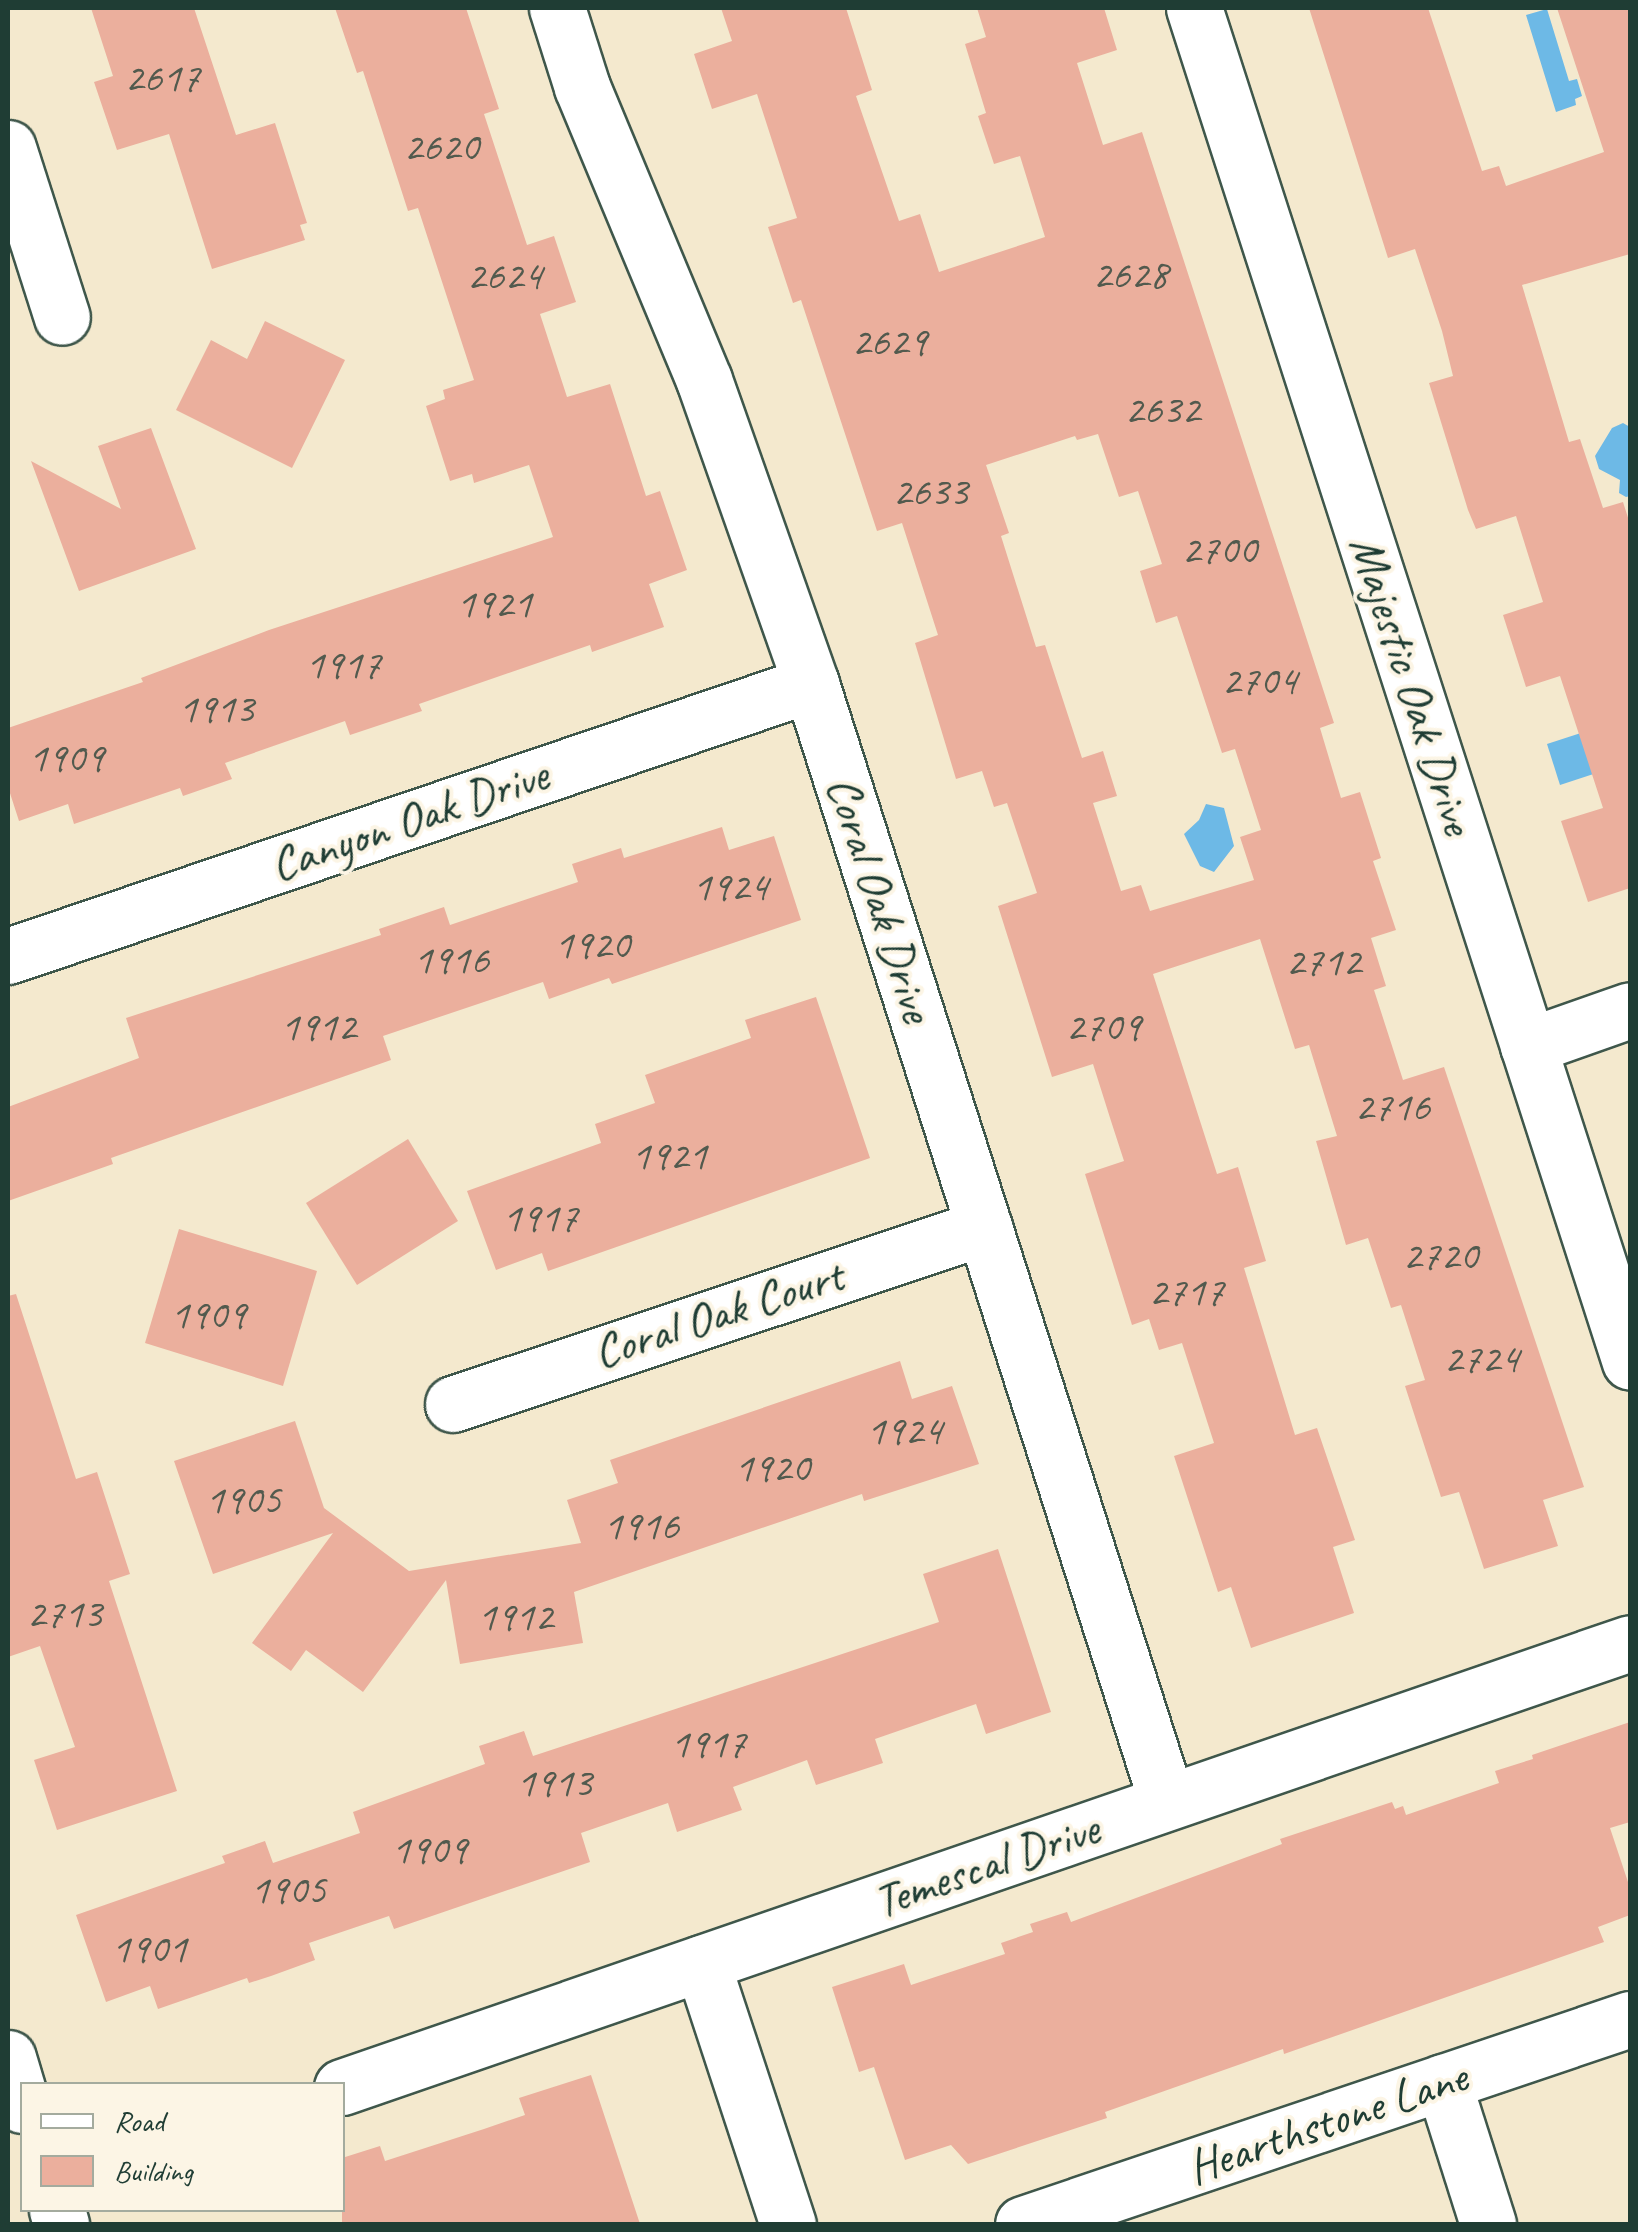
<!DOCTYPE html>
<html>
<head>
<meta charset="utf-8">
<style>
  body { margin:0 }
  #map { position:relative; width:1638px; height:2232px; overflow:hidden; background:#f4e9ce; font-family:Caveat,sans-serif }
  div>[style] { position:absolute }
  [style*='--x'] { left:calc(var(--x)*1px); top:calc(var(--y)*1px); width:calc(var(--w)*1px); rotate:calc(var(--a)*1deg) }
  .water>* { inset:0; background:#6db9e6 }
  .building>* { inset:0; background:#ebaf9d }
  .roads { filter:drop-shadow(2px 0 #3f574b) drop-shadow(-2px 0 #3f574b) drop-shadow(0 2px #3f574b) drop-shadow(0 -2px #3f574b) }
  .minor>* { height:55px; margin:-27.5px; padding:0 27.5px; transform-origin:27.5px; border-radius:27.5px; background:#fff }
  span { translate:-50% -50%; white-space:nowrap; text-align:center; line-height:1.15; -webkit-text-stroke:8px #fcf5e5; paint-order:stroke }
  .number-label { font-size:42px; color:#525a4e }
  .number-label span { -webkit-text-stroke-width:0 }
  .street-label { font-size:48px; color:#1f3d34 }
  .frame { position:absolute; inset:0; border:10px solid #1f3d34; pointer-events:none }
  .legend { position:absolute; left:20px; top:2082px; width:325px; height:130px; box-sizing:border-box; background:#fcf5e5; border:2px solid #a4ab9e; margin:0; padding:12px 18px; list-style:none; font-size:30px; color:#1f3d34 }
  .legend li { display:flex; align-items:center; gap:20px; height:50px }
  .legend b { width:50px; border:2px solid #a4ab9e }
</style>
</head>
<body>
<div id="map">
  <div class="water">
    <div style="clip-path:polygon(1547px 9px,1569px 81px,1577px 79px,1582px 96px,1575px 99px,1576px 105px,1556px 112px,1526px 15px)"></div>
    <div style="clip-path:polygon(1623px 423px,1630px 427px,1630px 496px,1626px 497px,1619px 493px,1620px 480px,1599px 469px,1595px 456px,1612px 428px)"></div>
    <div style="clip-path:polygon(1630px 717px,1630px 762px,1560px 785px,1547px 744px)"></div>
    <div style="clip-path:polygon(1206px 804px,1224px 808px,1234px 846px,1214px 872px,1200px 866px,1184px 834px,1199px 820px)"></div>
  </div>
  <div class="building">
    <div style="clip-path:polygon(91px 8px,194px 8px,236px 135px,275px 123px,307px 223px,300px 225px,305px 240px,212px 269px,169px 134px,117px 150px,94px 82px,113px 76px)"></div>
    <div style="clip-path:polygon(335px 8px,466px 8px,499px 109px,484px 114px,527px 245px,554px 236px,576px 302px,540px 314px,567px 397px,610px 384px,646px 496px,660px 491px,687px 570px,649px 584px,664px 627px,592px 652px,590px 645px,419px 704px,422px 711px,350px 735px,345px 721px,225px 763px,232px 779px,183px 796px,180px 788px,74px 824px,68px 804px,19px 821px,8px 787px,8px 728px,143px 682px,141px 678px,269px 630px,553px 537px,529px 465px,474px 483px,472px 474px,450px 481px,426px 406px,445px 399px,443px 390px,474px 380px,418px 208px,408px 211px,363px 71px,357px 73px)"></div>
    <div style="clip-path:polygon(evenodd,721px 8px,846px 8px,872px 90px,856px 96px,899px 221px,920px 214px,939px 272px,1045px 237px,1020px 156px,994px 164px,978px 116px,986px 113px,965px 44px,986px 37px,977px 8px,1104px 8px,1117px 50px,1077px 63px,1103px 145px,1142px 132px,1334px 723px,1320px 728px,1341px 798px,1360px 792px,1381px 858px,1373px 861px,1396px 930px,1371px 938px,1386px 986px,1374px 990px,1403px 1080px,1444px 1067px,1584px 1487px,1543px 1500px,1558px 1546px,1484px 1569px,1459px 1492px,1441px 1497px,1405px 1386px,1425px 1380px,1401px 1305px,1391px 1308px,1368px 1238px,1346px 1245px,1316px 1141px,1337px 1136px,1309px 1045px,1295px 1049px,1260px 939px,1153px 974px,1217px 1174px,1238px 1167px,1266px 1261px,1244px 1268px,1295px 1435px,1317px 1428px,1355px 1540px,1333px 1547px,1354px 1613px,1251px 1648px,1231px 1587px,1218px 1592px,1174px 1456px,1214px 1443px,1182px 1343px,1159px 1350px,1149px 1319px,1132px 1325px,1085px 1174px,1124px 1161px,1111px 1121px,1093px 1064px,1052px 1077px,998px 906px,1037px 893px,1007px 803px,994px 807px,982px 771px,956px 779px,915px 643px,938px 635px,902px 523px,877px 531px,801px 300px,793px 303px,768px 227px,797px 218px,757px 94px,712px 109px,694px 54px,732px 41px,721px 8px,1098px 434px,1119px 497px,1138px 491px,1162px 564px,1140px 571px,1156px 623px,1177px 616px,1222px 753px,1235px 749px,1261px 830px,1240px 837px,1254px 880px,1150px 911px,1141px 885px,1121px 891px,1093px 803px,1117px 796px,1103px 751px,1082px 758px,1045px 645px,1036px 647px,1001px 536px,1009px 533px,986px 465px,1075px 436px,1077px 440px,1098px 434px)"></div>
    <div style="clip-path:polygon(1309px 8px,1428px 8px,1482px 171px,1499px 166px,1506px 186px,1604px 152px,1557px 8px,1630px 8px,1630px 254px,1522px 285px,1569px 442px,1580px 439px,1603px 508px,1623px 502px,1630px 524px,1630px 888px,1588px 902px,1561px 821px,1603px 808px,1560px 676px,1526px 687px,1503px 615px,1543px 602px,1516px 516px,1476px 529px,1468px 510px,1429px 383px,1453px 376px,1442px 331px,1415px 249px,1388px 258px)"></div>
    <div style="clip-path:polygon(265px 321px,345px 360px,292px 468px,176px 410px,211px 340px,247px 359px)"></div>
    <div style="clip-path:polygon(151px 428px,196px 549px,79px 591px,31px 461px,121px 509px,98px 446px)"></div>
    <div style="clip-path:polygon(722px 827px,729px 850px,774px 836px,801px 920px,612px 984px,609px 978px,549px 999px,543px 982px,383px 1036px,391px 1060px,111px 1158px,113px 1164px,8px 1201px,8px 1107px,139px 1058px,126px 1018px,381px 935px,379px 929px,444px 907px,450px 925px,578px 882px,572px 864px,621px 848px,624px 858px)"></div>
    <div style="clip-path:polygon(816px 997px,870px 1158px,548px 1271px,542px 1253px,496px 1270px,467px 1191px,601px 1143px,595px 1124px,655px 1103px,645px 1075px,751px 1038px,745px 1020px)"></div>
    <div style="clip-path:polygon(408px 1139px,458px 1221px,357px 1285px,306px 1203px)"></div>
    <div style="clip-path:polygon(179px 1229px,317px 1271px,283px 1386px,145px 1343px)"></div>
    <div style="clip-path:polygon(16px 1294px,76px 1479px,97px 1472px,130px 1574px,109px 1581px,177px 1791px,57px 1830px,34px 1760px,75px 1747px,40px 1646px,8px 1657px,8px 1296px)"></div>
    <div style="clip-path:polygon(900px 1361px,912px 1399px,952px 1386px,979px 1464px,864px 1501px,862px 1494px,574px 1592px,583px 1643px,460px 1664px,446px 1580px,363px 1692px,306px 1650px,291px 1671px,252px 1643px,333px 1533px,213px 1574px,174px 1461px,295px 1421px,324px 1508px,409px 1571px,581px 1543px,567px 1500px,618px 1483px,610px 1460px)"></div>
    <div style="clip-path:polygon(998px 1549px,1051px 1712px,986px 1734px,976px 1704px,875px 1739px,883px 1763px,816px 1785px,807px 1760px,733px 1787px,742px 1810px,677px 1832px,668px 1803px,581px 1833px,590px 1862px,394px 1929px,389px 1916px,309px 1943px,315px 1960px,271px 1976px,249px 1983px,247px 1978px,158px 2009px,150px 1986px,106px 2002px,76px 1915px,225px 1863px,222px 1856px,265px 1841px,273px 1863px,360px 1833px,353px 1812px,485px 1764px,479px 1746px,524px 1731px,533px 1756px,939px 1622px,923px 1574px)"></div>
    <div style="clip-path:polygon(1630px 1722px,1630px 1822px,1610px 1828px,1630px 1888px,1630px 1915px,1598px 1927px,1604px 1942px,1284px 2054px,1283px 2049px,1105px 2112px,1107px 2118px,968px 2164px,951px 2145px,905px 2160px,874px 2067px,859px 2072px,832px 1987px,904px 1964px,911px 1985px,1005px 1954px,1001px 1943px,1033px 1932px,1030px 1924px,1067px 1912px,1071px 1922px,1282px 1844px,1280px 1839px,1392px 1802px,1395px 1809px,1403px 1806px,1406px 1815px,1499px 1783px,1495px 1771px,1533px 1759px,1532px 1755px)"></div>
    <div style="clip-path:polygon(591px 2075px,640px 2224px,342px 2224px,342px 2158px,380px 2146px,385px 2161px,484px 2129px,525px 2115px,519px 2098px)"></div>
  </div>
  <div class="roads">
    <div class="minor">
      <div style="--x:557;--y:8;--w:83;--a:72.4"></div>
      <div style="--x:582;--y:87;--w:317;--a:67.4"></div>
      <div style="--x:704;--y:380;--w:322;--a:70.6"></div>
      <div style="--x:811;--y:684;--w:1173;--a:72.34"></div>
      <div style="--x:1194;--y:8;--w:1422;--a:72.15"></div>
      <div style="--x:8;--y:148;--w:177;--a:72.3"></div>
      <div style="--x:8;--y:956;--w:848;--a:-18.71"></div>
      <div style="--x:1528;--y:1046;--w:108;--a:-19.4"></div>
      <div style="--x:453;--y:1404;--w:560;--a:-18.43"></div>
      <div style="--x:702;--y:1963;--w:275;--a:71.8"></div>
      <div style="--x:8;--y:2058;--w:49;--a:73.4"></div>
      <div style="--x:1443;--y:2082;--w:149;--a:72.4"></div>
      <div style="--x:342;--y:2087;--w:1362;--a:-19.02"></div>
      <div style="--x:57;--y:2210;--w:15;--a:74"></div>
      <div style="--x:1023;--y:2224;--w:641;--a:-18.66"></div>
    </div>
  </div>
  <div class="number-label">
    <span style="left:162px;top:78px">2617</span>
    <span style="left:441px;top:147px">2620</span>
    <span style="left:1130px;top:275px">2628</span>
    <span style="left:504px;top:276px">2624</span>
    <span style="left:889px;top:342px">2629</span>
    <span style="left:1162px;top:410px">2632</span>
    <span style="left:930px;top:492px">2633</span>
    <span style="left:1219px;top:550px">2700</span>
    <span style="left:494px;top:604px">1921</span>
    <span style="left:343px;top:665px">1917</span>
    <span style="left:1259px;top:681px">2704</span>
    <span style="left:216px;top:709px">1913</span>
    <span style="left:66px;top:758px">1909</span>
    <span style="left:730px;top:887px">1924</span>
    <span style="left:592px;top:945px">1920</span>
    <span style="left:451px;top:960px">1916</span>
    <span style="left:1323px;top:962px">2712</span>
    <span style="left:318px;top:1027px">1912</span>
    <span style="left:1103px;top:1027px">2709</span>
    <span style="left:1392px;top:1107px">2716</span>
    <span style="left:669px;top:1156px">1921</span>
    <span style="left:540px;top:1218px">1917</span>
    <span style="left:1440px;top:1256px">2720</span>
    <span style="left:1186px;top:1292px">2717</span>
    <span style="left:208px;top:1315px">1909</span>
    <span style="left:1481px;top:1359px">2724</span>
    <span style="left:904px;top:1431px">1924</span>
    <span style="left:772px;top:1468px">1920</span>
    <span style="left:243px;top:1500px">1905</span>
    <span style="left:641px;top:1526px">1916</span>
    <span style="left:64px;top:1614px">2713</span>
    <span style="left:515px;top:1617px">1912</span>
    <span style="left:708px;top:1744px">1917</span>
    <span style="left:554px;top:1783px">1913</span>
    <span style="left:429px;top:1850px">1909</span>
    <span style="left:288px;top:1890px">1905</span>
    <span style="left:149px;top:1949px">1901</span>
  </div>
  <div class="street-label">
    <span style="left:1412px;top:685px;rotate:72deg">Majestic Oak Drive</span>
    <span style="left:409px;top:820px;rotate:-19deg">Canyon Oak Drive</span>
    <span style="left:880px;top:899px;rotate:72deg">Coral Oak Drive</span>
    <span style="left:718px;top:1314px;rotate:-18deg">Coral Oak Court</span>
    <span style="left:986px;top:1865px;rotate:-19deg">Temescal Drive</span>
    <span style="left:1327px;top:2122px;rotate:-19deg">Hearthstone Lane</span>
  </div>
  <div class="frame"></div>
  <ul class="legend">
  <li><b style="height:12px;background:#fff"></b>Road</li>
  <li><b style="height:28px;background:#ebaf9d"></b>Building</li>
  </ul>
</div>
</body>
</html>
